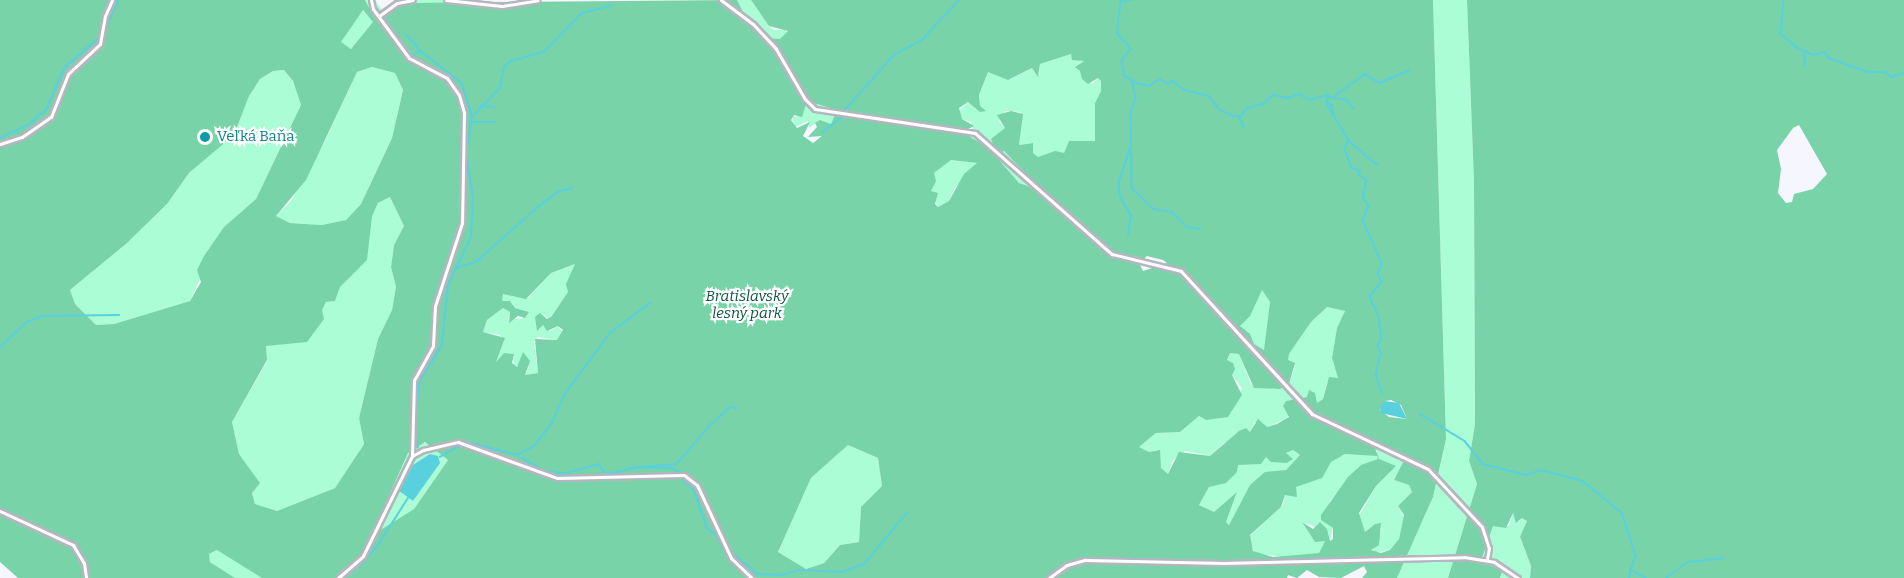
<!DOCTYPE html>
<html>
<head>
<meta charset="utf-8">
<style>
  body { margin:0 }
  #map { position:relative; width:1904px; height:578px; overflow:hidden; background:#f6f7fe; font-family:Bitter,serif }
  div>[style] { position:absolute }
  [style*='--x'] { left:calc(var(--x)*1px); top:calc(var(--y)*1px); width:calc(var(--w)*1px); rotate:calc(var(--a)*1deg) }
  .green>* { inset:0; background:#abfdd5 }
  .forest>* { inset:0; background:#78d3a9 }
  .water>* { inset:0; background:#59d0de }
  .stream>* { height:1.5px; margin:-0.75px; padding:0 0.75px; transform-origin:0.75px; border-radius:0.75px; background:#59d0de }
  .roads { filter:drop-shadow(2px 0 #b4b6bf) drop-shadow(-2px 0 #b4b6bf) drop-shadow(0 2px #b4b6bf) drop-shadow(0 -2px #b4b6bf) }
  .street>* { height:3px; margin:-1.5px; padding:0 1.5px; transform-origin:1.5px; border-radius:1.5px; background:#fff }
  .dots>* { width:16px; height:16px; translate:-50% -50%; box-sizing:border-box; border:3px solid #fff; border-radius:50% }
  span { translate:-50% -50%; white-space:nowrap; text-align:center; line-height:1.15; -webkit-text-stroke:4.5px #fff; paint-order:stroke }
  .culture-label { font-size:15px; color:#0d838f }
  .left { translate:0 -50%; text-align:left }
  .park-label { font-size:15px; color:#0d563b; font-style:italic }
</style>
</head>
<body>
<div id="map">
  <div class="green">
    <div style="clip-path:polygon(365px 0,375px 0,382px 10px,402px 0,457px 0,460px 3px,414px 3px,384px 17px,383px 24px,375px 19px)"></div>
    <div style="clip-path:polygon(737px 0,751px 0,769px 26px,774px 30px,785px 30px,788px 34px,780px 40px,765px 38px,746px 18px)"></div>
    <div style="clip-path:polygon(1433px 0,1467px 0,1474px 182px,1475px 424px,1469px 461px,1477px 484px,1448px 578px,1397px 578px,1433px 497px,1446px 439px)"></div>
    <div style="clip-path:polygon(362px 10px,374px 22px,351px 49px,341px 42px)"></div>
    <div style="clip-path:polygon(1071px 54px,1074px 60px,1084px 61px,1076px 66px,1092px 84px,1098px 78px,1101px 81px,1101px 91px,1095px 103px,1097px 138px,1092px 143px,1068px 145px,1064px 153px,1038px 157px,1033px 153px,1033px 143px,1019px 145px,1021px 112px,1011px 111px,1005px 111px,999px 121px,1005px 128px,994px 145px,996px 152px,962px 132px,973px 130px,971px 122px,962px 119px,958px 111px,969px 102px,980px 112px,979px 95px,988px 72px,1011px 79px,1032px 68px,1040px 76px,1040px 64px)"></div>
    <div style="clip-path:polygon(372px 67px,395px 73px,403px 90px,392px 138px,361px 204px,346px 220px,322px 225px,290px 223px,276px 216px,291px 201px,324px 143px,357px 72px)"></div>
    <div style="clip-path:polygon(284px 70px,293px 81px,301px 105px,256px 199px,224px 227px,190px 301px,114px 324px,96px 325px,75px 304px,70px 290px,127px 243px,167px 204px,189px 173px,234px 135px,249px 96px,260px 79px,273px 71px)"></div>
    <div style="clip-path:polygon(807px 101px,837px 109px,831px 124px,820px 120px,809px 128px,808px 121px,795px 127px,792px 116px,796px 117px)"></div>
    <div style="clip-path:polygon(1004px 151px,1038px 186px,1037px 189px,1019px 183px,1000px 161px,999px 154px)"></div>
    <div style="clip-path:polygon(951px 160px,977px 163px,954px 189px,949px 201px,938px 207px,931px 191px,934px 173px)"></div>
    <div style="clip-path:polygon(390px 197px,404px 226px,394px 245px,391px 267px,396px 287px,392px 310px,378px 339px,359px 418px,364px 444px,335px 488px,277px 511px,255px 504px,252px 493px,259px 483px,239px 454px,232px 422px,267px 361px,266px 346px,321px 310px,326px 302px,335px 301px,340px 287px,366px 260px,371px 216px,378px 203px)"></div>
    <div style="clip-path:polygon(575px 264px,578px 265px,568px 292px,549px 319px,542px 314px,539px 330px,542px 325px,550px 331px,558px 326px,563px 333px,557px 340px,538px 337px,534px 342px,538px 373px,525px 375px,529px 367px,521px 359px,520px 365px,514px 366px,513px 354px,504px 353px,496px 362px,504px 341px,500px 335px,483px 332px,487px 320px,503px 308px,510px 312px,508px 320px,523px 318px,527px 311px,515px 308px,510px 301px,502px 301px,501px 297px,507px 292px,528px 298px,551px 273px)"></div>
    <div style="clip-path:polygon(1262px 290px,1270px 302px,1265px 350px,1253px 344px,1240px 326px)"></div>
    <div style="clip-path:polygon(1327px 307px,1345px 311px,1337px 329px,1332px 358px,1338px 377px,1327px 382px,1323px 399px,1317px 403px,1307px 397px,1286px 401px,1290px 414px,1286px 419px,1267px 427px,1255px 422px,1250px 432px,1224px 443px,1210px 456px,1185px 451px,1173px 460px,1168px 474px,1161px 468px,1157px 450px,1149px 452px,1139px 447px,1156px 433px,1180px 432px,1199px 416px,1206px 420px,1232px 412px,1242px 388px,1232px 375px,1233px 363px,1227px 361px,1230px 352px,1239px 354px,1251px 384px,1257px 388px,1280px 389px,1289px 384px,1295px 367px,1287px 360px,1289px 354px,1311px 322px)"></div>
    <div style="clip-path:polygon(1357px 436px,1405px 457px,1394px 480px,1409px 485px,1412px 492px,1398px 506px,1404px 518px,1399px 539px,1390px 550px,1372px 553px,1382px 527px,1372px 526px,1365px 532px,1359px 516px,1376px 486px,1396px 466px,1381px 461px,1358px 467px,1330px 501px,1324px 520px,1333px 528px,1330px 541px,1328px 532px,1302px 522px,1313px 539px,1325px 541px,1319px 553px,1282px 557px,1255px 553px,1248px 538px,1283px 505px,1285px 495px,1302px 483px,1319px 479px,1331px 462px,1344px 454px,1377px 455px,1377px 451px)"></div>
    <div style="clip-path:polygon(421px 443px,428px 443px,448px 460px,414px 509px,371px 537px,408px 453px)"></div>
    <div style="clip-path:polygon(848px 445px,878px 458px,882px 486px,861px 507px,859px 542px,840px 545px,824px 563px,806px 569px,778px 552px,811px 478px)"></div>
    <div style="clip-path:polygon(1293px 450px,1300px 455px,1286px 470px,1248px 489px,1229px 525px,1226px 522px,1237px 493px,1214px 512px,1199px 505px,1209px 487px,1228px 481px,1238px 465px,1266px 457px,1287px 463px,1292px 460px,1286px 453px)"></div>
    <div style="clip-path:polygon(1513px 513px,1518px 522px,1522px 518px,1527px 521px,1520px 538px,1531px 566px,1530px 578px,1500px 578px,1503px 572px,1482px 558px,1493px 526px,1509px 526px)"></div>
    <div style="clip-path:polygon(217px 550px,228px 555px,262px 578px,235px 578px,210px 562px,209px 554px)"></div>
  </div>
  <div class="forest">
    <div style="clip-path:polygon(evenodd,0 0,365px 0,375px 19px,383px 24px,388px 10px,409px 3px,737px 0,746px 18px,765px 38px,780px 39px,788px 31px,769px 26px,751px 0,1433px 0,1446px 439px,1433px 497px,1397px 578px,1362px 578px,1367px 572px,1364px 566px,1341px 578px,1319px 577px,1307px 570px,1297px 578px,1288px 575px,1287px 578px,262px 578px,217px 550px,209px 554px,210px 562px,235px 578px,18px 578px,0 562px,0 0,363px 10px,373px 22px,351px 49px,341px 42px,363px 10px,0 0,1071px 54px,1072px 60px,1084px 61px,1075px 67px,1080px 71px,1082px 79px,1088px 84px,1098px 78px,1101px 81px,1101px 91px,1095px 103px,1095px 141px,1069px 141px,1064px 153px,1055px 151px,1038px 157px,1033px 153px,1033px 143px,1019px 145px,1023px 114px,1011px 111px,997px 115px,1005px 128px,991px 139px,996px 152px,962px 132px,974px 126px,962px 119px,959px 108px,968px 102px,980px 112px,986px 111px,980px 106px,979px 95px,988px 72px,1008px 80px,1032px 68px,1038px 77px,1040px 64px,1071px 54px,0 0,372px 67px,395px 73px,403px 90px,392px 138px,361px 204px,346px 220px,322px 225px,290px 223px,276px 216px,306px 180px,357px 72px,372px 67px,0 0,284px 70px,293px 81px,301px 105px,256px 199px,224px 227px,204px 256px,197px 270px,201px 282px,190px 301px,114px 324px,96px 325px,75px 304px,70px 290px,127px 243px,167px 204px,189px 173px,234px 135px,249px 96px,260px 79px,273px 71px,284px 70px,0 0,807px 101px,837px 110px,831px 124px,820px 120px,815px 123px,817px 127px,808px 137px,822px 136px,813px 143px,803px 136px,810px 122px,797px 128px,791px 120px,794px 115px,802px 117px,807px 101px,0 0,1004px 151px,1038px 186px,1037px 189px,1019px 183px,1000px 161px,999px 154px,1004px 151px,0 0,951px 160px,977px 163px,964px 174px,949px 201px,938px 207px,935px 204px,938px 193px,931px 191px,936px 181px,934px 173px,951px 160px,0 0,390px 197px,404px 226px,394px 245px,391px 267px,396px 287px,392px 310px,378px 339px,359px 418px,364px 444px,335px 488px,277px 511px,255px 504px,252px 493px,260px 483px,239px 454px,232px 422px,267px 360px,266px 346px,307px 342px,324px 319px,322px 310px,326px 302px,335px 301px,340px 287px,367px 260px,372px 216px,378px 203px,390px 197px,0 0,1147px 256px,1163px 260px,1167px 263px,1143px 271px,1139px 263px,1147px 256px,0 0,575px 264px,566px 284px,568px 292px,551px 317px,547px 319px,540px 313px,535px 317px,537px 331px,543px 325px,547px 331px,558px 326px,563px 330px,557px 340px,535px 339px,538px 373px,525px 375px,530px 361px,523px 352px,517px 367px,512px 363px,514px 354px,504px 353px,496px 362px,505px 338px,483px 332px,487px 320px,503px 308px,510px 312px,509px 323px,518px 316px,525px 318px,529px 312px,515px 308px,510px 301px,502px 301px,503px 294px,526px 299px,551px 273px,575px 264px,0 0,1262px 290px,1270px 302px,1264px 350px,1254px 344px,1250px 334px,1240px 326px,1250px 316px,1262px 290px,0 0,1327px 307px,1345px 311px,1337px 328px,1332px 358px,1338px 378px,1329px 377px,1323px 399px,1317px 403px,1315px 393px,1309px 390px,1307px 397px,1286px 401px,1283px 406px,1289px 417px,1277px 424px,1267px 427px,1258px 419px,1250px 432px,1246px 428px,1239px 431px,1210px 456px,1179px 452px,1168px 474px,1161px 468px,1160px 450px,1149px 452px,1139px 447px,1156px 433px,1180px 432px,1199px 416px,1206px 420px,1228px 417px,1242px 395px,1232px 375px,1235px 369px,1233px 363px,1227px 360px,1230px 353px,1239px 354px,1254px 388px,1280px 389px,1289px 384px,1295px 363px,1288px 360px,1289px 354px,1311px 322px,1327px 307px,0 0,1391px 400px,1401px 405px,1407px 419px,1389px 417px,1380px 410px,1385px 401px,1391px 400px,0 0,1357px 436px,1405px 458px,1394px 480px,1409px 485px,1412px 492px,1398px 506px,1404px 515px,1399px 539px,1390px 550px,1381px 553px,1371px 550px,1379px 545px,1381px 523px,1375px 524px,1365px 532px,1359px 513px,1376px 486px,1396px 466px,1379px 459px,1375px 448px,1357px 436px,0 0,425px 442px,448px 460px,414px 509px,371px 536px,408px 453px,425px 442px,0 0,848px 445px,878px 458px,882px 486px,861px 507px,859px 542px,840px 545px,824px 563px,806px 569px,778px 552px,811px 478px,848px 445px,0 0,1293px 450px,1300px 455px,1286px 470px,1265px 472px,1250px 485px,1229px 525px,1226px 522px,1237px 492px,1214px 512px,1199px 505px,1209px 487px,1226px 483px,1237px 472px,1238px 465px,1261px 464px,1266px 457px,1271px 462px,1287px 463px,1293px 459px,1286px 453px,1293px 450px,0 0,1345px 454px,1377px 456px,1378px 459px,1361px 465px,1348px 477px,1321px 515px,1321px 520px,1333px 528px,1333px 539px,1330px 541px,1327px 529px,1320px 522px,1313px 529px,1302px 522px,1315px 542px,1325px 541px,1319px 553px,1273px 557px,1253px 551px,1250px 535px,1281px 507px,1285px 495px,1297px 497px,1296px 487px,1322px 478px,1331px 462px,1345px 454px)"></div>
    <div style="clip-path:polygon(evenodd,1467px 0,1904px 0,1904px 578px,1530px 578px,1531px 566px,1520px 537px,1527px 521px,1522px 518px,1516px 523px,1513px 513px,1506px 528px,1493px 526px,1482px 558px,1503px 569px,1500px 578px,1448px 578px,1477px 484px,1469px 461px,1475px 424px,1474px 182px,1467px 0,1799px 125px,1827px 174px,1813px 189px,1794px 194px,1792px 202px,1786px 203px,1778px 193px,1781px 169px,1777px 150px,1793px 128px,1799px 125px)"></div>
  </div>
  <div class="water">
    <div style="clip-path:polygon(1385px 401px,1399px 403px,1407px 419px,1381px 413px,1380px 407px)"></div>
    <div style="clip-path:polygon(430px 454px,438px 456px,440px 463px,413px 501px,398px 490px,413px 465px)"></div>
  </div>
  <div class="stream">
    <div style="--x:1133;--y:0;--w:12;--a:171"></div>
    <div style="--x:1121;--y:2;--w:24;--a:97"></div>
    <div style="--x:1118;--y:26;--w:8;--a:90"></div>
    <div style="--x:1118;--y:34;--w:20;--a:49"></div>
    <div style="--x:1131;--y:49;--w:15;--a:127"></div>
    <div style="--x:1122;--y:61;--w:15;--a:79"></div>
    <div style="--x:1125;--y:76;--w:14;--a:30"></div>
    <div style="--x:1137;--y:83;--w:12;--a:14"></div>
    <div style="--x:1149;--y:86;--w:13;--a:-32"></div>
    <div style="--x:1160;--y:79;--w:9;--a:32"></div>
    <div style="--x:1168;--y:84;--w:6;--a:-31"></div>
    <div style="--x:1173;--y:81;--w:15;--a:37"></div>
    <div style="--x:1185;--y:90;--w:25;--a:14"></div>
    <div style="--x:1209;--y:96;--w:16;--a:52"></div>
    <div style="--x:1219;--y:109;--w:16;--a:27"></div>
    <div style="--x:1233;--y:116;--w:8;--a:0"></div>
    <div style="--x:1241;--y:116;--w:10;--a:-53"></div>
    <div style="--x:1247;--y:108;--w:16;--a:-14"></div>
    <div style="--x:1263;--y:104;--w:13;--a:-42"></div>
    <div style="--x:1273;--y:95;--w:15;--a:11"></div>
    <div style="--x:1288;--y:98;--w:13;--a:-18"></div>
    <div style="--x:1300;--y:94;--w:12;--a:31"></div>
    <div style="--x:1310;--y:100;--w:19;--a:-16"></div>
    <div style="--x:1328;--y:95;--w:9;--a:96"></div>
    <div style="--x:1327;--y:104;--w:42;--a:58.6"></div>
    <div style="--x:1349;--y:140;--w:10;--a:114"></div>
    <div style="--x:1345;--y:149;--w:20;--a:70"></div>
    <div style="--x:1352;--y:168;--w:8;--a:14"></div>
    <div style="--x:1360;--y:170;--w:5;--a:101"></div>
    <div style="--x:1359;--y:175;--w:9;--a:32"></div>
    <div style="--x:1367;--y:180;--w:17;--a:103"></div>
    <div style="--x:1363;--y:197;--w:11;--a:56"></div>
    <div style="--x:1369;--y:206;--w:15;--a:113"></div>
    <div style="--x:1363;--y:220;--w:47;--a:66.2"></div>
    <div style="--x:1382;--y:263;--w:12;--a:110"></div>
    <div style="--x:1378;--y:274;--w:9;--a:63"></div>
    <div style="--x:1382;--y:282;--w:19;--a:129"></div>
    <div style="--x:1370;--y:297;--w:21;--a:65"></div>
    <div style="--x:1379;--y:316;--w:23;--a:83"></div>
    <div style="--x:1382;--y:339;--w:7;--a:124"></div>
    <div style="--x:1378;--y:345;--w:9;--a:69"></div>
    <div style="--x:1381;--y:353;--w:22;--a:103"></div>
    <div style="--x:1376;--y:374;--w:20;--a:72"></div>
    <div style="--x:1784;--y:0;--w:34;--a:95"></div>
    <div style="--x:1781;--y:34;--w:22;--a:39"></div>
    <div style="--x:1798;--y:48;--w:17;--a:25"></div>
    <div style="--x:1813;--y:55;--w:12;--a:-14"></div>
    <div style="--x:1825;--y:52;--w:7;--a:56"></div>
    <div style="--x:1829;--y:58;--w:41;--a:19.7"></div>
    <div style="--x:1868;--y:72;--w:17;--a:0"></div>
    <div style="--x:1885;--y:72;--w:9;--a:36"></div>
    <div style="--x:1892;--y:77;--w:13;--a:-18"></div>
    <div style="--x:103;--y:34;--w:37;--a:-66"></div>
    <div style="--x:406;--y:34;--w:23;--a:49"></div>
    <div style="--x:421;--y:51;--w:52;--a:38"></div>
    <div style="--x:462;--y:83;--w:34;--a:73"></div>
    <div style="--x:1805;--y:52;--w:14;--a:90"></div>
    <div style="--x:412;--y:55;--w:10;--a:-24"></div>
    <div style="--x:1132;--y:80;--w:17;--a:77"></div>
    <div style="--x:1136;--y:97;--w:19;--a:106"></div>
    <div style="--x:1131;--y:115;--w:73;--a:89.2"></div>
    <div style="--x:1132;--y:188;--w:30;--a:44"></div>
    <div style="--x:1154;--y:209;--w:18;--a:9"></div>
    <div style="--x:1172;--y:212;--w:21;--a:45"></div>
    <div style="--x:1187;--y:227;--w:13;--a:9"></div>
    <div style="--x:1334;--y:96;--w:38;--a:-35"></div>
    <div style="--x:1365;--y:74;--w:17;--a:31"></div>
    <div style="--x:1380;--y:83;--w:32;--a:-24"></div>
    <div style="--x:1329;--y:97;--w:18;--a:9"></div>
    <div style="--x:1347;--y:100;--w:10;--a:53"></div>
    <div style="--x:1327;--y:102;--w:6;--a:31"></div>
    <div style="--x:1332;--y:105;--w:9;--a:77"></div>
    <div style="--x:481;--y:105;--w:13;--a:9"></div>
    <div style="--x:843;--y:112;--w:78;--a:-48.1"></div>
    <div style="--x:895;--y:54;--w:30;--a:-27"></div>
    <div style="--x:922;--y:40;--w:54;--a:-47.2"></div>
    <div style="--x:1240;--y:118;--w:10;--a:66"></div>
    <div style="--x:473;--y:122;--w:22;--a:0"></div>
    <div style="--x:822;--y:132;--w:26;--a:-37"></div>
    <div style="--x:0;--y:138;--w:31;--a:-25"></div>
    <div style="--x:28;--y:125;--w:23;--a:-40"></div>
    <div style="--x:46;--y:110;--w:47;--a:-66.2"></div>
    <div style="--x:65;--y:67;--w:46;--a:-40.6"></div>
    <div style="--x:1349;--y:141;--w:38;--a:40"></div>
    <div style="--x:1128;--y:235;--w:19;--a:-81"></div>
    <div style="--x:1131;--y:216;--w:22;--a:-120"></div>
    <div style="--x:1120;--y:197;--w:12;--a:-99"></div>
    <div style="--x:1118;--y:185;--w:39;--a:-72"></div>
    <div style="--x:456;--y:268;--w:21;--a:-17"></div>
    <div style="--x:476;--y:262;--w:83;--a:-41.6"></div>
    <div style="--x:538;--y:207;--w:25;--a:-37"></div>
    <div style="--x:558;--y:192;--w:15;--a:-16"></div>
    <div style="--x:0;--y:347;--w:37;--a:-43"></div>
    <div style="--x:27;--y:322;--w:17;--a:-21"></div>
    <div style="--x:43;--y:316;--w:76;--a:-0.8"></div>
    <div style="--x:1420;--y:414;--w:52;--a:31"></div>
    <div style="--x:1465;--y:441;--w:29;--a:52"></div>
    <div style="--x:1483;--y:464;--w:44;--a:14.3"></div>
    <div style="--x:1526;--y:475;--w:16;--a:-18"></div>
    <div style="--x:1541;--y:470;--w:43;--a:14.7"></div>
    <div style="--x:1583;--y:481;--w:50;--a:39.4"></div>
    <div style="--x:1622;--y:513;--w:45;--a:72"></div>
    <div style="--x:1636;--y:556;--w:15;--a:110"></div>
    <div style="--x:1631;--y:570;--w:17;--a:28"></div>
    <div style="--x:471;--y:443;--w:49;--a:14.3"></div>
    <div style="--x:418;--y:448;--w:20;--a:-99"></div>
    <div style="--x:415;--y:428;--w:46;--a:-85"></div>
    <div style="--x:419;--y:382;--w:44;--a:-58.1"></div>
    <div style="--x:442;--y:345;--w:60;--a:-84.3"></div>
    <div style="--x:448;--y:285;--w:53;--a:-64.4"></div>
    <div style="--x:471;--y:237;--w:40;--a:-87.1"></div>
    <div style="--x:473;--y:197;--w:44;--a:-99.2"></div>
    <div style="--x:466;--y:154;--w:37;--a:-81"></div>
    <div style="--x:472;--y:117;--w:40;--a:-46"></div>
    <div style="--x:500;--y:88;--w:21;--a:-79"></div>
    <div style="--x:504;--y:67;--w:9;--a:-41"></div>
    <div style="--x:511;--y:61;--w:35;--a:-16"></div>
    <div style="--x:545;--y:51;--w:53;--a:-45.8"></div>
    <div style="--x:582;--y:13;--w:30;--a:-14"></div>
    <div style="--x:517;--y:455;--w:19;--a:-28"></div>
    <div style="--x:534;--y:446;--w:29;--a:-52"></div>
    <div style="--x:552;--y:423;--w:30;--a:-67"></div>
    <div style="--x:564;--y:395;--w:77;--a:-53.4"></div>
    <div style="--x:610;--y:333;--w:50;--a:-36.9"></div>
    <div style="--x:440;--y:457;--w:20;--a:-30"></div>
    <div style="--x:457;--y:447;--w:11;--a:0"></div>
    <div style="--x:522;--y:458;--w:24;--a:30"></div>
    <div style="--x:543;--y:470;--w:21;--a:11"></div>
    <div style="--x:564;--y:474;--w:36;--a:-16"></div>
    <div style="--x:599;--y:464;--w:9;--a:58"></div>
    <div style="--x:604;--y:472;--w:9;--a:6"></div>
    <div style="--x:613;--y:473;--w:26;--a:-13"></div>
    <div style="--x:638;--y:467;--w:33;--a:2"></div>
    <div style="--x:671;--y:468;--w:10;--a:24"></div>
    <div style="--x:630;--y:468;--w:47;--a:-4.9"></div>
    <div style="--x:677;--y:464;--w:51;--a:-49.8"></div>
    <div style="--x:710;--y:425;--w:28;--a:-41"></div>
    <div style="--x:731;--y:407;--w:6;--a:9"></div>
    <div style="--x:679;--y:477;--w:19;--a:39"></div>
    <div style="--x:694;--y:489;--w:41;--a:71.6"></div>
    <div style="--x:707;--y:528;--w:12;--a:35"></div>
    <div style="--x:717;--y:535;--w:17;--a:66"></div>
    <div style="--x:731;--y:551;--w:35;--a:41"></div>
    <div style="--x:757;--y:574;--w:25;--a:2"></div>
    <div style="--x:782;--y:575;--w:18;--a:-16"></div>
    <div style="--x:799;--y:570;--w:43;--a:2.7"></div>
    <div style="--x:842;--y:572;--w:23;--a:-20"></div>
    <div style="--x:864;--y:564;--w:67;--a:-49.9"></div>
    <div style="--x:341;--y:578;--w:27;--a:-34"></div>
    <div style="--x:363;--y:563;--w:23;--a:-50"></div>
    <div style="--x:378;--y:545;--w:56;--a:-57.4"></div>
    <div style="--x:1629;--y:578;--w:8;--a:-76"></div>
    <div style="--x:1666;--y:578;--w:27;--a:-36"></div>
    <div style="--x:1688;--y:562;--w:36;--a:-6"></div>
  </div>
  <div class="roads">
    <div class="street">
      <div style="--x:371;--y:0;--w:9;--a:77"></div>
      <div style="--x:373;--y:9;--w:61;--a:53.7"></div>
      <div style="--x:409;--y:58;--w:43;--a:27.8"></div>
      <div style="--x:447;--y:78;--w:21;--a:55"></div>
      <div style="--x:459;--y:95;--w:18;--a:74"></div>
      <div style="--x:464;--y:112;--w:111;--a:91"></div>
      <div style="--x:462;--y:223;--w:87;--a:108"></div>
      <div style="--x:435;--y:306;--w:40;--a:92.9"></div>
      <div style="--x:433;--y:346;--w:39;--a:119"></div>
      <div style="--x:414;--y:380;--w:76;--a:91.5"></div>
      <div style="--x:446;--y:0;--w:56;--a:6.1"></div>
      <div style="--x:502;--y:6;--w:36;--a:-9"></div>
      <div style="--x:721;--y:0;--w:40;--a:37"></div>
      <div style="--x:753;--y:24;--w:34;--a:47"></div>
      <div style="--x:776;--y:49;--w:58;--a:59.9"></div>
      <div style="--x:805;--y:99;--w:14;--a:45"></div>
      <div style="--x:815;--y:109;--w:162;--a:8.5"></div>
      <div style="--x:975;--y:133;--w:183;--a:41.5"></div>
      <div style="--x:1112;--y:254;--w:71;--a:13.8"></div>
      <div style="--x:1181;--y:271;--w:194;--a:47.5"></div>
      <div style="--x:1312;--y:414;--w:128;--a:25.4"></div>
      <div style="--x:1428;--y:469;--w:79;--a:47"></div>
      <div style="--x:1482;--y:527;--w:22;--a:72"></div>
      <div style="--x:1489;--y:548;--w:11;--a:100"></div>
      <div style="--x:379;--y:16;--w:22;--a:-36"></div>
      <div style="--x:397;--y:3;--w:16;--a:-11"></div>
      <div style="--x:0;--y:144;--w:23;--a:-18"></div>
      <div style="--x:22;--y:137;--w:35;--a:-35"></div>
      <div style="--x:51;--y:117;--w:46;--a:-68.4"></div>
      <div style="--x:68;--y:74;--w:44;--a:-43.2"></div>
      <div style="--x:100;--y:44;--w:28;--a:-80"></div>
      <div style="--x:105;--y:16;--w:17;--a:-66"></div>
      <div style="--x:0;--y:511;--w:81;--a:25"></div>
      <div style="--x:73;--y:545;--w:21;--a:59"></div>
      <div style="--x:84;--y:563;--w:15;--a:82"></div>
      <div style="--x:338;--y:578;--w:33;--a:-41"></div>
      <div style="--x:363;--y:556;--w:111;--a:-63.9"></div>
      <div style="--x:412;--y:456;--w:13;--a:-29"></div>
      <div style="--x:423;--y:450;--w:36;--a:-13"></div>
      <div style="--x:458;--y:442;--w:105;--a:20"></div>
      <div style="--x:557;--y:478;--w:127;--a:-1.4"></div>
      <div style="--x:684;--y:475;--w:16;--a:38"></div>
      <div style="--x:697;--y:485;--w:81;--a:65"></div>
      <div style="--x:731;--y:558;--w:29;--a:44"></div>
      <div style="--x:1049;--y:578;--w:22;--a:-36"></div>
      <div style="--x:1067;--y:565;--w:19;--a:-16"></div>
      <div style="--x:1085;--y:560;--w:139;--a:1.2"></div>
      <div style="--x:1224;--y:563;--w:240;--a:-1.4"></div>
      <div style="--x:1464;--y:557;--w:30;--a:9"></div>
      <div style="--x:1494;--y:562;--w:29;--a:34"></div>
    </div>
  </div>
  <div class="dots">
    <div style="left:205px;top:137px;background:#0f9aa8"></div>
  </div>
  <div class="culture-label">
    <span class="left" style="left:217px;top:137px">Veľká Baňa</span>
  </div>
  <div class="park-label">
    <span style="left:747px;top:305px">Bratislavský<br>lesný park</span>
  </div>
</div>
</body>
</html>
